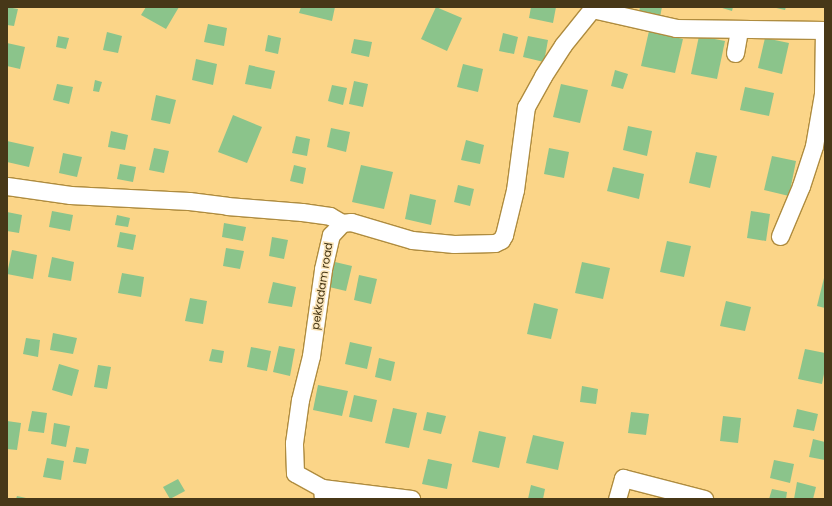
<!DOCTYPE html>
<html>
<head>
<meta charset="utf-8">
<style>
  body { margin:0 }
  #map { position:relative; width:832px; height:506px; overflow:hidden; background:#fbd588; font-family:Poppins,sans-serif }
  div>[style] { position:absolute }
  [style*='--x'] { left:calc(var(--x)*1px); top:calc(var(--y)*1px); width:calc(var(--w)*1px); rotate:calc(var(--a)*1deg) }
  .building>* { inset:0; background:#8bc48b }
  .roads { filter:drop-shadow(1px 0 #af8c3f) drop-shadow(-1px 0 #af8c3f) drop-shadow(0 1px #af8c3f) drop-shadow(0 -1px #af8c3f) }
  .minor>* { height:17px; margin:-8.5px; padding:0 8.5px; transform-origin:8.5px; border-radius:8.5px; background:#fff }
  span { translate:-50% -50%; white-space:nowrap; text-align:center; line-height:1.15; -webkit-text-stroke:3px #fbe5b9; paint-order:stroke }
  .street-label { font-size:11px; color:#473818 }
  .frame { position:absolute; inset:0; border:8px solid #473818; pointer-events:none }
</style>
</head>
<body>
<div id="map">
  <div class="building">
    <div style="clip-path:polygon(7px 7px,18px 9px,14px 26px,7px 25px)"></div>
    <div style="clip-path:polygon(146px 7px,179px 7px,166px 29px,141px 15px)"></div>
    <div style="clip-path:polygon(301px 7px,335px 7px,332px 21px,299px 13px)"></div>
    <div style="clip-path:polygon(436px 7px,462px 18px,447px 51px,421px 39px)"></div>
    <div style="clip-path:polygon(531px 7px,556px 7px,553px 23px,529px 18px)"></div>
    <div style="clip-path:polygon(640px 7px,662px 7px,660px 17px,639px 12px)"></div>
    <div style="clip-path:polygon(719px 7px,733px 7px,732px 11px)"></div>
    <div style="clip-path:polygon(772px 7px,786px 7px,785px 10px)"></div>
    <div style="clip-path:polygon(208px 24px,227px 28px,224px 46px,204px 42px)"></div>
    <div style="clip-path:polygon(649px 31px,683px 39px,675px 73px,641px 66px)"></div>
    <div style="clip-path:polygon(107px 32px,122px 36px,118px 53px,103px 50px)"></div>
    <div style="clip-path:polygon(503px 33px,518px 37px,514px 54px,499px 51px)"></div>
    <div style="clip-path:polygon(268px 35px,281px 38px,278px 54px,265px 51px)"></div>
    <div style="clip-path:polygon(58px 36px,69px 38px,66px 49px,56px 47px)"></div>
    <div style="clip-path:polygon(528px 36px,548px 40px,544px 62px,523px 57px)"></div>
    <div style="clip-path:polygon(699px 36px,725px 41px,717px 79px,691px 74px)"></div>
    <div style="clip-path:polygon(765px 38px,789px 43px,782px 74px,758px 68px)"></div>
    <div style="clip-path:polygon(354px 39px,372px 42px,369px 57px,351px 53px)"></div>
    <div style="clip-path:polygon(7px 43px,25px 47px,20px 69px,7px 66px)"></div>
    <div style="clip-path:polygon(196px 59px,217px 64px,213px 85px,192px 80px)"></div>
    <div style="clip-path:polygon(463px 64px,483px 69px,478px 92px,457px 87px)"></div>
    <div style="clip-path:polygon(249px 65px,275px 71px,271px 89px,245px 84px)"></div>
    <div style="clip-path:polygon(615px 70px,628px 74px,623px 89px,611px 86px)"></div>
    <div style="clip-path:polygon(95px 80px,102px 82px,99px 92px,93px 91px)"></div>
    <div style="clip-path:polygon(354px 81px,368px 84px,363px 107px,349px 104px)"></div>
    <div style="clip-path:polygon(57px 84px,73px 87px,69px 104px,53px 100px)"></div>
    <div style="clip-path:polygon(561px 84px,588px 90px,580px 123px,553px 117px)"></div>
    <div style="clip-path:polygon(332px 85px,347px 88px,343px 105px,328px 101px)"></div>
    <div style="clip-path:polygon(745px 87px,774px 93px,769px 116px,740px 110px)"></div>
    <div style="clip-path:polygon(156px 95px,176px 100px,170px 124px,151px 120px)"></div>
    <div style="clip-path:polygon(233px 115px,262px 127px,247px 163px,218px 152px)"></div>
    <div style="clip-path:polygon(628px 126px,652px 131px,647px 156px,623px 150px)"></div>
    <div style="clip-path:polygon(331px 128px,350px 132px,346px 152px,327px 147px)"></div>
    <div style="clip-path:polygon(111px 131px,128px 135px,125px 150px,108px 147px)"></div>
    <div style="clip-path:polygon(296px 136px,310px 139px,307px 156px,292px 153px)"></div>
    <div style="clip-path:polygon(466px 140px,484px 145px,480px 164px,461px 160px)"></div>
    <div style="clip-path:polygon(7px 141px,34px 147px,29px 167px,7px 162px)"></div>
    <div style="clip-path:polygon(154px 148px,169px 151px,164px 173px,149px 170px)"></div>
    <div style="clip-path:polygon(549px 148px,569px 152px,564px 178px,544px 174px)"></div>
    <div style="clip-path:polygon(696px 152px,717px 156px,710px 188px,689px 183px)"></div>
    <div style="clip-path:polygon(63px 153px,82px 157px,77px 177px,59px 173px)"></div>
    <div style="clip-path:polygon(772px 156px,796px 161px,789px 196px,764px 190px)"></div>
    <div style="clip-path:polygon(120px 164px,136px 167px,133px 182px,117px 179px)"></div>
    <div style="clip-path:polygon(294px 165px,306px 168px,303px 184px,290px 181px)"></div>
    <div style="clip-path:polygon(361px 165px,393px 172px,384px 209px,352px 202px)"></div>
    <div style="clip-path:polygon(613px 167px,644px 174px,639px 199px,607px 191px)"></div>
    <div style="clip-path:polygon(458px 185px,474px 189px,470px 206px,454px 202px)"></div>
    <div style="clip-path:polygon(410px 194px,436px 200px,431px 225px,405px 219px)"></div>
    <div style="clip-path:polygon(52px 211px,73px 215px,70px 231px,49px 227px)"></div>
    <div style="clip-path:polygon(751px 211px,770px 214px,766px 241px,747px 238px)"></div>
    <div style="clip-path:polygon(7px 212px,22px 215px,19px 233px,7px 231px)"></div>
    <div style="clip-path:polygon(117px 215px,130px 218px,128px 227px,115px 225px)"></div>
    <div style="clip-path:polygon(224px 223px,246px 227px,243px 241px,222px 237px)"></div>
    <div style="clip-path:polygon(120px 232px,136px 235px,133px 250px,117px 247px)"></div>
    <div style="clip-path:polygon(272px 237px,288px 240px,284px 259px,269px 256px)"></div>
    <div style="clip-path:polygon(667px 241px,691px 246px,684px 277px,660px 272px)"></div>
    <div style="clip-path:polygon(226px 248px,244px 251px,240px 269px,223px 266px)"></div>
    <div style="clip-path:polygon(12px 250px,37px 255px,33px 279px,7px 274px)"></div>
    <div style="clip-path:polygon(52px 257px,74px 262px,71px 281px,48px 277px)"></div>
    <div style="clip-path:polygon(335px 262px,352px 266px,346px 291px,329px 287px)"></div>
    <div style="clip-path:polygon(582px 262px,610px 268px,603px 299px,575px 293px)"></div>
    <div style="clip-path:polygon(122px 273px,144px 277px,141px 297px,118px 293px)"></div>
    <div style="clip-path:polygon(359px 275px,377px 279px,371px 304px,354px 300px)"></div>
    <div style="clip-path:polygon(824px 278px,825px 279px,825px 308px,817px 306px)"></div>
    <div style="clip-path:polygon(273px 282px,296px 287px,292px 307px,268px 303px)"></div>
    <div style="clip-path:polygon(190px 298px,207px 301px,203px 324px,185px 321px)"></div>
    <div style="clip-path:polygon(726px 301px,751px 307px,745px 331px,720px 326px)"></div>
    <div style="clip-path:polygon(534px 303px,558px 309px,551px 339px,527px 334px)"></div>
    <div style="clip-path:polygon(53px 333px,77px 338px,73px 354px,50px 350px)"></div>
    <div style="clip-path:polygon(26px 338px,40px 340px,38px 357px,23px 354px)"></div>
    <div style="clip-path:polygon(350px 342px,372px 347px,367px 369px,345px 364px)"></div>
    <div style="clip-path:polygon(279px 346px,295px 349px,290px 376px,273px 372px)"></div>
    <div style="clip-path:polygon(251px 347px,271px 351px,267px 371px,247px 367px)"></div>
    <div style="clip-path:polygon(212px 349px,224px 351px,222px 363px,209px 361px)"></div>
    <div style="clip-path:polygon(805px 349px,825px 353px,825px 369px,822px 384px,798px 379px)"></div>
    <div style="clip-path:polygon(379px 358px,395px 362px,391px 381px,375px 377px)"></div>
    <div style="clip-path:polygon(59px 364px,79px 370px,72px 396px,52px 390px)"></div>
    <div style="clip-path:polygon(98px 365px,111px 367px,107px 389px,94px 387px)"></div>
    <div style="clip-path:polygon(318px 385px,348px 391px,342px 416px,313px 410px)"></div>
    <div style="clip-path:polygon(582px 386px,598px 389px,596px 404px,580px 402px)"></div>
    <div style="clip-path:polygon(354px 395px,377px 400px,372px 422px,349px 417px)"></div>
    <div style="clip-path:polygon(393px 408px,417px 413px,409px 448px,385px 443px)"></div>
    <div style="clip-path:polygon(797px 409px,818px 414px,814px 431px,793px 427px)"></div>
    <div style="clip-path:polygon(32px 411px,47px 413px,44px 433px,28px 431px)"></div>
    <div style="clip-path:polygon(427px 412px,446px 416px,441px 434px,423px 430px)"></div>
    <div style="clip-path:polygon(631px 412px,649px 414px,646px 435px,628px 433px)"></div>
    <div style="clip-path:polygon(723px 416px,741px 418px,738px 443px,720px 441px)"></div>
    <div style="clip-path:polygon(7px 421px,21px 423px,17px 450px,7px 449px)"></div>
    <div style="clip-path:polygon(54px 423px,70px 426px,66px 447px,51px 444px)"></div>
    <div style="clip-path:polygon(479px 431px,506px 437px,499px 468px,472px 462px)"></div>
    <div style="clip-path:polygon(533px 435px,564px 442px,558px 470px,526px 463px)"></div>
    <div style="clip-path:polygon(813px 439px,825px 442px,825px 460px,809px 457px)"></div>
    <div style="clip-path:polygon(76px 447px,89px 449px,86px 464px,73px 462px)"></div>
    <div style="clip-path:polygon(47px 458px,64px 461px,61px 480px,43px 477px)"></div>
    <div style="clip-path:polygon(428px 459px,452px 464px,447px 489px,422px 484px)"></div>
    <div style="clip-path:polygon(774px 460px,794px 464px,790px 483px,770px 478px)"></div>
    <div style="clip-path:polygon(178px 479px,185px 491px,170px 499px,163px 487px)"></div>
    <div style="clip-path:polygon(797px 482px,816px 487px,813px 499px,794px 499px)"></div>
    <div style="clip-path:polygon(531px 485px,545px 489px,543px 499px,528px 499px)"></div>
    <div style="clip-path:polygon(772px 489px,787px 492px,786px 499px,769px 499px)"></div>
    <div style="clip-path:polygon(17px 496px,26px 498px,26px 499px,16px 499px)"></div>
  </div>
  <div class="roads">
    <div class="minor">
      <div style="--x:594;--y:7;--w:3;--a:135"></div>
      <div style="--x:592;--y:9;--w:86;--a:12.7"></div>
      <div style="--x:676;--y:28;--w:149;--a:0.8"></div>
      <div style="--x:735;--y:53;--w:23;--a:-80"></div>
      <div style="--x:7;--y:186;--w:64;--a:8.1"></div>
      <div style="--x:70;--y:195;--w:119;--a:2.9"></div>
      <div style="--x:189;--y:201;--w:38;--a:7"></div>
      <div style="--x:227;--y:206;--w:75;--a:4.6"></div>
      <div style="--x:302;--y:212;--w:28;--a:8"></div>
      <div style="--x:330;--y:216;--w:14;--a:30"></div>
      <div style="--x:780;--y:236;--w:54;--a:-67.2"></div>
      <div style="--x:801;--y:186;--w:42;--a:-72"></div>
      <div style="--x:814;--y:146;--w:53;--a:-80.2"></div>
      <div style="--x:823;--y:94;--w:64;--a:-89.1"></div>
      <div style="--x:322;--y:488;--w:31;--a:-151"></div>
      <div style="--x:295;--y:473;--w:30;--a:-92"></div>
      <div style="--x:294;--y:443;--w:43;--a:-82.1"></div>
      <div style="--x:300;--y:400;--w:45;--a:-76"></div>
      <div style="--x:311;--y:356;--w:88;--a:-82.1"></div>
      <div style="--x:323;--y:269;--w:35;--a:-77"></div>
      <div style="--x:331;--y:235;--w:16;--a:-47"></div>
      <div style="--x:342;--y:223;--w:9;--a:-6"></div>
      <div style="--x:351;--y:222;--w:64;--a:16.4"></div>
      <div style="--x:412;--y:240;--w:42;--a:5.4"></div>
      <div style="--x:454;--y:244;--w:41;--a:-1.4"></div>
      <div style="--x:495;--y:243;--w:7;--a:-27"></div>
      <div style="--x:501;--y:240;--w:6;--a:-59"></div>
      <div style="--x:504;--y:235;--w:46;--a:-76.3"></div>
      <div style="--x:515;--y:190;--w:84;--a:-82.5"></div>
      <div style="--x:526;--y:107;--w:35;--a:-61"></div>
      <div style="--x:543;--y:76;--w:37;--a:-57"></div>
      <div style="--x:563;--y:45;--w:46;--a:-51.1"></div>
      <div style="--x:323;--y:499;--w:11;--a:-95"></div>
      <div style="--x:322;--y:488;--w:90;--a:7"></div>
      <div style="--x:617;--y:499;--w:22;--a:-74"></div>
      <div style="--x:623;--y:478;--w:84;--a:14.5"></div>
    </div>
  </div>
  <div class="street-label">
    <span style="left:322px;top:286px;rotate:-81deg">pekkadam road</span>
  </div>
  <div class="frame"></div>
</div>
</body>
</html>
